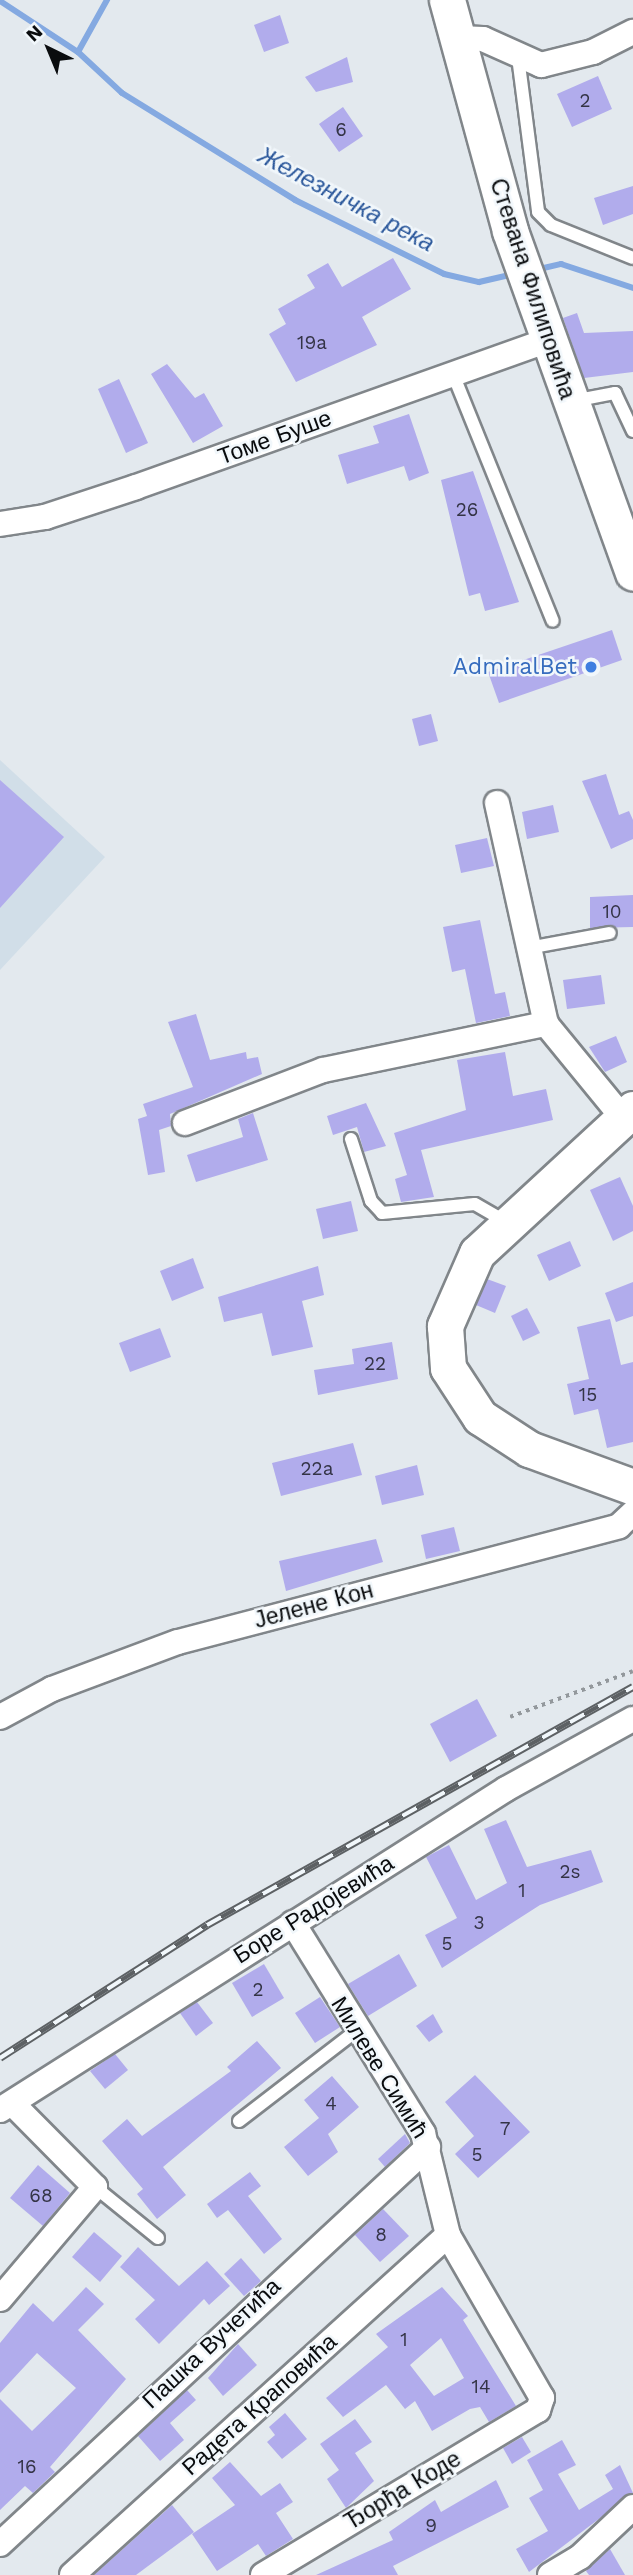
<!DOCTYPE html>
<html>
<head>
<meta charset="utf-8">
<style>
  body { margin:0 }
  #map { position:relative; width:633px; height:2575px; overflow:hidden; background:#e3e9ee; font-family:"Work Sans",sans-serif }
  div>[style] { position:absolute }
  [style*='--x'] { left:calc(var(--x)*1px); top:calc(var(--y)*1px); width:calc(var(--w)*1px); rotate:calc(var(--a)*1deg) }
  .built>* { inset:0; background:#d1dee8 }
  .stream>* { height:6px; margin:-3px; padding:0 3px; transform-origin:3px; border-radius:3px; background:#84a9e1 }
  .building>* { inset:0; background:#b1acec }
  .path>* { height:3.5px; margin-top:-1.75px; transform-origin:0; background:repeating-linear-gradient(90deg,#93989c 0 3.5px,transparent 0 8.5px) }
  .roads { filter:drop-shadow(2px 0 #81868a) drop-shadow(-2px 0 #81868a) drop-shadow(0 2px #81868a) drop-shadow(0 -2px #81868a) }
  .service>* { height:12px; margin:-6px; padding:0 6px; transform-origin:6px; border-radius:6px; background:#fff }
  .minor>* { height:24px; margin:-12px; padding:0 12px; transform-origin:12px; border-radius:12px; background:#fff }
  .secondary>* { height:35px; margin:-17.5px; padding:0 17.5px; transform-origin:17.5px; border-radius:17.5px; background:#fff }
  .rail>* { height:8px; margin-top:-4px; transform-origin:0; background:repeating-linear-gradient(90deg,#f1f7fb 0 16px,#5d6164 0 32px); box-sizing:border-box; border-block:2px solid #5d6164 }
  .dots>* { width:19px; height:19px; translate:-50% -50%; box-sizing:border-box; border:4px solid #f1f7fb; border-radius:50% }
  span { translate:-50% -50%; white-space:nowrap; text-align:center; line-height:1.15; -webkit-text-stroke:5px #f1f7fb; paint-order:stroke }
  .number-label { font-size:19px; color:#343446 }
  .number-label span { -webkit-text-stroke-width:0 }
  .street-label { font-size:23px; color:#0a0c0e }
  .shop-label { font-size:23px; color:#366cbe }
  .right { translate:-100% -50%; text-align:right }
  .water-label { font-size:24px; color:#29569a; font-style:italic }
  .north { position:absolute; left:14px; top:14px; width:70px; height:70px; -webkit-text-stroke:5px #f1f7fb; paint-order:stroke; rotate:317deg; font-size:19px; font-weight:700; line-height:28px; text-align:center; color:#0a0c0e }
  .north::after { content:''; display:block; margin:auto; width:24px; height:32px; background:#0a0c0e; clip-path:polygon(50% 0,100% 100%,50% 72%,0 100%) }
</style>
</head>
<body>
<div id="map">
  <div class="built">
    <div style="clip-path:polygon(0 760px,105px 857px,0 970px)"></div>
  </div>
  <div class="stream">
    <div style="--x:0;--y:1;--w:93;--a:33.2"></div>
    <div style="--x:78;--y:52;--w:60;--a:43"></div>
    <div style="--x:122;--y:93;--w:203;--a:31.7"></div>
    <div style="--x:295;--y:200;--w:166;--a:26.4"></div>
    <div style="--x:444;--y:274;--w:36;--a:13"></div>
    <div style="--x:479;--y:282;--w:36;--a:-13"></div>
    <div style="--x:78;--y:52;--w:60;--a:-60.9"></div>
    <div style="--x:535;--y:270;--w:27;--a:-13"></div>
    <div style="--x:561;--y:264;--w:76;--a:18.4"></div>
  </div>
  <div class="building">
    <div style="clip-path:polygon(280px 15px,289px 43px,264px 52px,254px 25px)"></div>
    <div style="clip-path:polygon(347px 57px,353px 82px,316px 92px,305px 77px)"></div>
    <div style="clip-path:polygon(598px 76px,612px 109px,572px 127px,557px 94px)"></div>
    <div style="clip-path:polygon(343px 107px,363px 136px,339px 152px,319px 124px)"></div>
    <div style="clip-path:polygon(633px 186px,633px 214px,603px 225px,594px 198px)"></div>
    <div style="clip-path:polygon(393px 258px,411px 289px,362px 317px,377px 345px,296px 382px,269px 334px,286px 324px,278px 309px,315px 288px,307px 275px,328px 263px,342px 287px)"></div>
    <div style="clip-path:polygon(577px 313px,584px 333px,633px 331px,633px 372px,584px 378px,563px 318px)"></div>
    <div style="clip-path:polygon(167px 364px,195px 398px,204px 393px,223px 426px,193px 443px,151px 374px)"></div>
    <div style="clip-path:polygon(119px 379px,148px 443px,126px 453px,98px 389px)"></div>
    <div style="clip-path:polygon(409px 414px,429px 473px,409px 481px,404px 466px,347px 484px,338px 455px,379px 443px,373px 426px)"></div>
    <div style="clip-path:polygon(473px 471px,519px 602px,485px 611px,480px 593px,469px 596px,441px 480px)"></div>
    <div style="clip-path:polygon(612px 630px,622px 660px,499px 703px,488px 672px)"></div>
    <div style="clip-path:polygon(431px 714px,438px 741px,419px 746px,412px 719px)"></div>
    <div style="clip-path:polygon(606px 774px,619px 815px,629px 811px,633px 820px,633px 839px,611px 849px,582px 781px)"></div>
    <div style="clip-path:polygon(0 780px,64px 837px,0 908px)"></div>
    <div style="clip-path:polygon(553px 805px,559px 832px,527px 839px,522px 812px)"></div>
    <div style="clip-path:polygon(487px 838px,494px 866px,461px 873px,455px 845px)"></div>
    <div style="clip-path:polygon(633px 895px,633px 927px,590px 928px,590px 897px)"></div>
    <div style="clip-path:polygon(480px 920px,495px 994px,505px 992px,510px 1016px,476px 1023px,465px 969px,452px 972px,443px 927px)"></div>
    <div style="clip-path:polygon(601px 975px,605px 1004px,567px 1009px,563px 980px)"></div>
    <div style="clip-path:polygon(196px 1014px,210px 1060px,246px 1052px,247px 1059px,258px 1057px,262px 1074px,170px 1114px,171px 1126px,159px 1130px,165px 1172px,148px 1175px,138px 1119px,147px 1116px,143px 1104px,193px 1087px,168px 1022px)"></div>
    <div style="clip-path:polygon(616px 1036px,627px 1062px,605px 1072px,589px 1047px)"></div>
    <div style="clip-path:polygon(505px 1052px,513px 1096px,546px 1089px,553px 1120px,421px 1150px,434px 1197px,401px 1202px,395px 1179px,407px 1175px,394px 1133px,466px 1110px,457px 1060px)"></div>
    <div style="clip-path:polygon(366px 1103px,386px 1146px,364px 1152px,357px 1127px,333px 1135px,327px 1116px)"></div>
    <div style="clip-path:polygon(253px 1113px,268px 1160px,196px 1182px,187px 1155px,243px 1137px,238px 1119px)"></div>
    <div style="clip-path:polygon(620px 1177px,633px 1206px,633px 1231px,613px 1241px,590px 1190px)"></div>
    <div style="clip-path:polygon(351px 1201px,358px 1231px,323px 1239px,316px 1209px)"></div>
    <div style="clip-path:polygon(570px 1241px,581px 1266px,549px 1281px,537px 1255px)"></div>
    <div style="clip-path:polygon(193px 1258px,204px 1288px,172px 1301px,160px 1271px)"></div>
    <div style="clip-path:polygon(318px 1266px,324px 1295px,302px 1301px,313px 1347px,272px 1356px,262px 1313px,224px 1322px,218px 1297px)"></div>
    <div style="clip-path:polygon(487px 1279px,506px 1286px,495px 1313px,476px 1305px)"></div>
    <div style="clip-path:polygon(633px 1282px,633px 1316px,616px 1322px,605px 1293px)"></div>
    <div style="clip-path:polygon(527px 1308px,540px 1333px,523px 1341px,511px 1316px)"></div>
    <div style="clip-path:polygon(610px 1319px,621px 1365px,633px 1362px,633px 1442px,607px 1448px,598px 1409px,574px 1415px,567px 1384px,589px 1379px,577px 1327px)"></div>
    <div style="clip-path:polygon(160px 1328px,171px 1357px,130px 1372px,119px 1343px)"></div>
    <div style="clip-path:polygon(392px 1342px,398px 1379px,318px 1395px,314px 1370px,354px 1364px,352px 1349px)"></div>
    <div style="clip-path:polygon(353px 1443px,362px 1475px,281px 1496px,272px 1463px)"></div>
    <div style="clip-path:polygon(417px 1465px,424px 1495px,382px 1505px,375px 1476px)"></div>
    <div style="clip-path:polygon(454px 1527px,460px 1551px,426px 1559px,421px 1535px)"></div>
    <div style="clip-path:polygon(376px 1539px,383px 1562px,286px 1591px,279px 1561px)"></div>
    <div style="clip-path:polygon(477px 1699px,497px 1736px,450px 1762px,430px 1724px)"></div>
    <div style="clip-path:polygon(506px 1820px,527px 1867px,591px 1850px,603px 1882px,540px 1905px,442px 1968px,425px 1935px,457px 1918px,426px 1857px,449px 1845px,476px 1900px,507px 1883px,484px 1829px)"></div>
    <div style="clip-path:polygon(399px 1954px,417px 1986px,368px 2016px,348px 1984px)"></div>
    <div style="clip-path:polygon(264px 1964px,284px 1998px,252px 2017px,232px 1983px)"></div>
    <div style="clip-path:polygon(320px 1997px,340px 2027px,315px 2043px,295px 2013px)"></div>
    <div style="clip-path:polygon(197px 2002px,213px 2023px,196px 2036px,180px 2013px)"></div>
    <div style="clip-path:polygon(433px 2014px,443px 2032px,429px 2042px,416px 2026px)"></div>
    <div style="clip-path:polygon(257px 2041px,281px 2068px,163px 2167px,186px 2195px,157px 2219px,137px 2194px,143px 2189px,102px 2141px,127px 2119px,142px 2136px,231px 2071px,227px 2067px)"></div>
    <div style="clip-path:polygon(115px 2054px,128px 2070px,105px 2089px,90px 2071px)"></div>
    <div style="clip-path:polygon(475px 2075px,530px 2132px,478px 2178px,455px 2154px,474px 2136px,445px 2102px)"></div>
    <div style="clip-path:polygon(332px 2076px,359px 2107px,328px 2134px,338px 2152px,308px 2176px,284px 2147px,319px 2118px,304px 2100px)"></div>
    <div style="clip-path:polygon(405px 2134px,410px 2143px,385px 2167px,378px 2159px)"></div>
    <div style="clip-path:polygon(38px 2165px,70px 2193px,43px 2226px,10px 2198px)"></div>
    <div style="clip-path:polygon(250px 2172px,261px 2186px,248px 2196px,282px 2239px,264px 2254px,228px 2210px,217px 2218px,207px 2204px)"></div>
    <div style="clip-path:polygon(383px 2209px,409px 2236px,380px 2262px,355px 2235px)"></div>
    <div style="clip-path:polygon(94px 2232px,122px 2256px,100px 2282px,72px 2257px)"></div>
    <div style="clip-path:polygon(138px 2247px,179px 2286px,207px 2261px,230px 2286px,209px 2305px,204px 2299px,159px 2344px,135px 2319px,155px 2300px,120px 2267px)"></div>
    <div style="clip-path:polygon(241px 2258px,261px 2281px,244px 2296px,224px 2274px)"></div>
    <div style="clip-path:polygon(86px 2287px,104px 2304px,78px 2330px,126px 2379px,50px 2467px,55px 2472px,33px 2493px,25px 2486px,0 2510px,0 2399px,32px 2431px,76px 2388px,37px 2353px,0 2393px,0 2343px,33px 2303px,53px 2322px)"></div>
    <div style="clip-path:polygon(evenodd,442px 2287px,468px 2316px,463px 2320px,516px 2406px,489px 2422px,480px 2407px,470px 2409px,432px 2431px,415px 2401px,405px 2409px,386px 2385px,343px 2417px,326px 2398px,388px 2347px,376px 2334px,442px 2287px,441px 2338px,464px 2378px,434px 2396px,410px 2365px,441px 2338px)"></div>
    <div style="clip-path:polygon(238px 2344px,257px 2365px,223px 2396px,208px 2378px)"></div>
    <div style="clip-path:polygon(187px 2390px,196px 2400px,170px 2423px,184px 2440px,160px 2461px,138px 2436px)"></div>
    <div style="clip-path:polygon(285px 2413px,307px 2439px,282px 2459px,267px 2442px,275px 2435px,269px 2427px)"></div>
    <div style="clip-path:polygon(355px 2419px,372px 2442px,355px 2453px,374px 2481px,346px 2508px,327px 2479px,339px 2470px,320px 2444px)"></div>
    <div style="clip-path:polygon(522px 2437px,531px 2452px,512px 2464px,503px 2448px)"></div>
    <div style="clip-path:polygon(562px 2440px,576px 2465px,558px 2474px,579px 2510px,613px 2489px,605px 2475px,620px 2465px,633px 2493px,529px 2572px,516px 2549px,548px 2531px,529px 2498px,543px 2490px,527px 2460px)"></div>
    <div style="clip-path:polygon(230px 2462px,261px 2496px,280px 2483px,293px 2502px,276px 2513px,293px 2539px,266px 2556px,258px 2544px,217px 2571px,192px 2534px,235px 2505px,212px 2478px)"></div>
    <div style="clip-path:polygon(496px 2480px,509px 2507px,393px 2566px,398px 2575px,316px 2575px,393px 2540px,389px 2532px,435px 2500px,441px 2512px)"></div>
    <div style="clip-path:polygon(172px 2505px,194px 2532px,136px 2575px,94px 2575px)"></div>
    <div style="clip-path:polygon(610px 2549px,625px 2575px,589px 2575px,586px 2571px)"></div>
  </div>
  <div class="path">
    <div style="--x:510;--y:1717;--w:131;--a:-20.5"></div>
  </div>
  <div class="roads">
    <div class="service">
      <div style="--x:518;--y:57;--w:156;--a:82.6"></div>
      <div style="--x:538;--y:212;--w:18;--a:45"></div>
      <div style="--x:551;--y:225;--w:88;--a:21.9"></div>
      <div style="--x:453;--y:374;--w:266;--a:68"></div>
      <div style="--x:573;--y:401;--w:43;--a:-10.8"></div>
      <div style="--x:615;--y:393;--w:42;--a:64.7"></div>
      <div style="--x:528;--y:948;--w:83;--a:-10.4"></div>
      <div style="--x:351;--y:1139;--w:65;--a:72.1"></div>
      <div style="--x:371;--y:1201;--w:16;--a:47"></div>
      <div style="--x:382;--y:1213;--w:93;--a:-5.5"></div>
      <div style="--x:475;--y:1204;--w:34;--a:30"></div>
      <div style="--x:239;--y:2121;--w:148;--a:-37.6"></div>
      <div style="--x:95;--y:2187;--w:81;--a:39"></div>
    </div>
    <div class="minor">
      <div style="--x:458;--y:38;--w:25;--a:2"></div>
      <div style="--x:483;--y:39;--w:64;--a:24.1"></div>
      <div style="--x:541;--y:65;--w:54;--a:-14"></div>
      <div style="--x:593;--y:52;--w:45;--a:-26.6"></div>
      <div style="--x:0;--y:524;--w:46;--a:-8.8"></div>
      <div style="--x:45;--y:517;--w:96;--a:-18.2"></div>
      <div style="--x:136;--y:487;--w:435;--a:-19.6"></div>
      <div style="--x:497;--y:803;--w:226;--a:77.5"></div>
      <div style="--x:546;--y:1024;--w:122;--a:50.7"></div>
      <div style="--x:185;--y:1123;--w:148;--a:-21"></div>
      <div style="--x:323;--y:1070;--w:228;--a:-11.7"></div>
      <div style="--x:0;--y:1717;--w:59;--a:-28.3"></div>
      <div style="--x:52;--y:1689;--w:134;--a:-20.5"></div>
      <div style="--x:178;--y:1642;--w:456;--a:-14.7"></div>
      <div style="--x:619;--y:1526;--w:19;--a:-43"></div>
      <div style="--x:0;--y:2110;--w:599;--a:-32.39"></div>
      <div style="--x:506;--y:1789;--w:145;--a:-28.9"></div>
      <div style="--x:0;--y:2299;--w:147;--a:-49.7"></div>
      <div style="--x:95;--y:2187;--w:118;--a:-134.7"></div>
      <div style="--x:0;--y:2544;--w:584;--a:-42.85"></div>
      <div style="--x:72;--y:2575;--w:507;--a:-42.12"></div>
      <div style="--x:263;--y:2575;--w:321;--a:-31"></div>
      <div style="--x:538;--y:2410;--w:13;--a:-72"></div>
      <div style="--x:542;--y:2398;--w:188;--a:-120"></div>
      <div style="--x:448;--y:2235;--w:105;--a:-103.8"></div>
      <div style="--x:423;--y:2133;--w:247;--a:-121.8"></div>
      <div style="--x:550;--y:2575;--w:35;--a:-31"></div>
      <div style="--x:580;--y:2557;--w:73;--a:-43.3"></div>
    </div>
    <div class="secondary">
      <div style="--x:447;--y:0;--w:239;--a:74.7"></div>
      <div style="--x:510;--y:231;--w:363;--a:70.2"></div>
      <div style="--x:633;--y:1109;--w:212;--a:137.3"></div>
      <div style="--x:477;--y:1253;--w:80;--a:113.7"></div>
      <div style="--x:445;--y:1326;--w:42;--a:85.9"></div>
      <div style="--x:448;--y:1368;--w:59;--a:56.9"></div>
      <div style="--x:480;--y:1417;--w:59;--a:33.1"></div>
      <div style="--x:529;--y:1449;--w:111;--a:20.1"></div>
    </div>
  </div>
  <div class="rail">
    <div style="--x:0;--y:2058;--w:246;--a:-32.7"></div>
    <div style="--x:207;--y:1925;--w:488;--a:-29.2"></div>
  </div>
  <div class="dots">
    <div style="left:591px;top:667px;background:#3f7fe0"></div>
  </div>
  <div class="number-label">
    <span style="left:585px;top:101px">2</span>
    <span style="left:341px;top:130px">6</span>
    <span style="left:312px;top:343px">19a</span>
    <span style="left:467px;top:510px">26</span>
    <span style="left:612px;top:912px">10</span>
    <span style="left:375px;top:1364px">22</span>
    <span style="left:588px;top:1395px">15</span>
    <span style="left:317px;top:1469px">22a</span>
    <span style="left:570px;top:1872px">2s</span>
    <span style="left:522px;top:1891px">1</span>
    <span style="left:479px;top:1923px">3</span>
    <span style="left:447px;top:1944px">5</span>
    <span style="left:258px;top:1990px">2</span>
    <span style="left:331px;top:2104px">4</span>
    <span style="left:505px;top:2129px">7</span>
    <span style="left:477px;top:2155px">5</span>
    <span style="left:41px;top:2196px">68</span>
    <span style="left:381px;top:2235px">8</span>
    <span style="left:404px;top:2340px">1</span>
    <span style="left:481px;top:2387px">14</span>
    <span style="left:27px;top:2467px">16</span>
    <span style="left:431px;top:2526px">9</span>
  </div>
  <div class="street-label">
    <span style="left:532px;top:289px;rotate:72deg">Стевана Филиповића</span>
    <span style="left:275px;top:438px;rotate:-20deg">Томе Буше</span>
    <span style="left:314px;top:1606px;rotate:-15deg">Јелене Кон</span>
    <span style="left:314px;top:1910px;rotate:-32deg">Боре Радојевића</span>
    <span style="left:379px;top:2068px;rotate:58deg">Милеве Симић</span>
    <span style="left:212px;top:2344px;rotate:-43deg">Пашка Вучетића</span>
    <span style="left:260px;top:2405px;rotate:-42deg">Радета Краповића</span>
    <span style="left:403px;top:2491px;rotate:-31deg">Ђорђа Коде</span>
  </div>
  <div class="shop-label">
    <span class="right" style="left:577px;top:667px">AdmiralBet</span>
  </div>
  <div class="water-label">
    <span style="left:346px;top:200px;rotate:28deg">Железничка река</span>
  </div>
  <div class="north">N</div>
</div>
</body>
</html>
